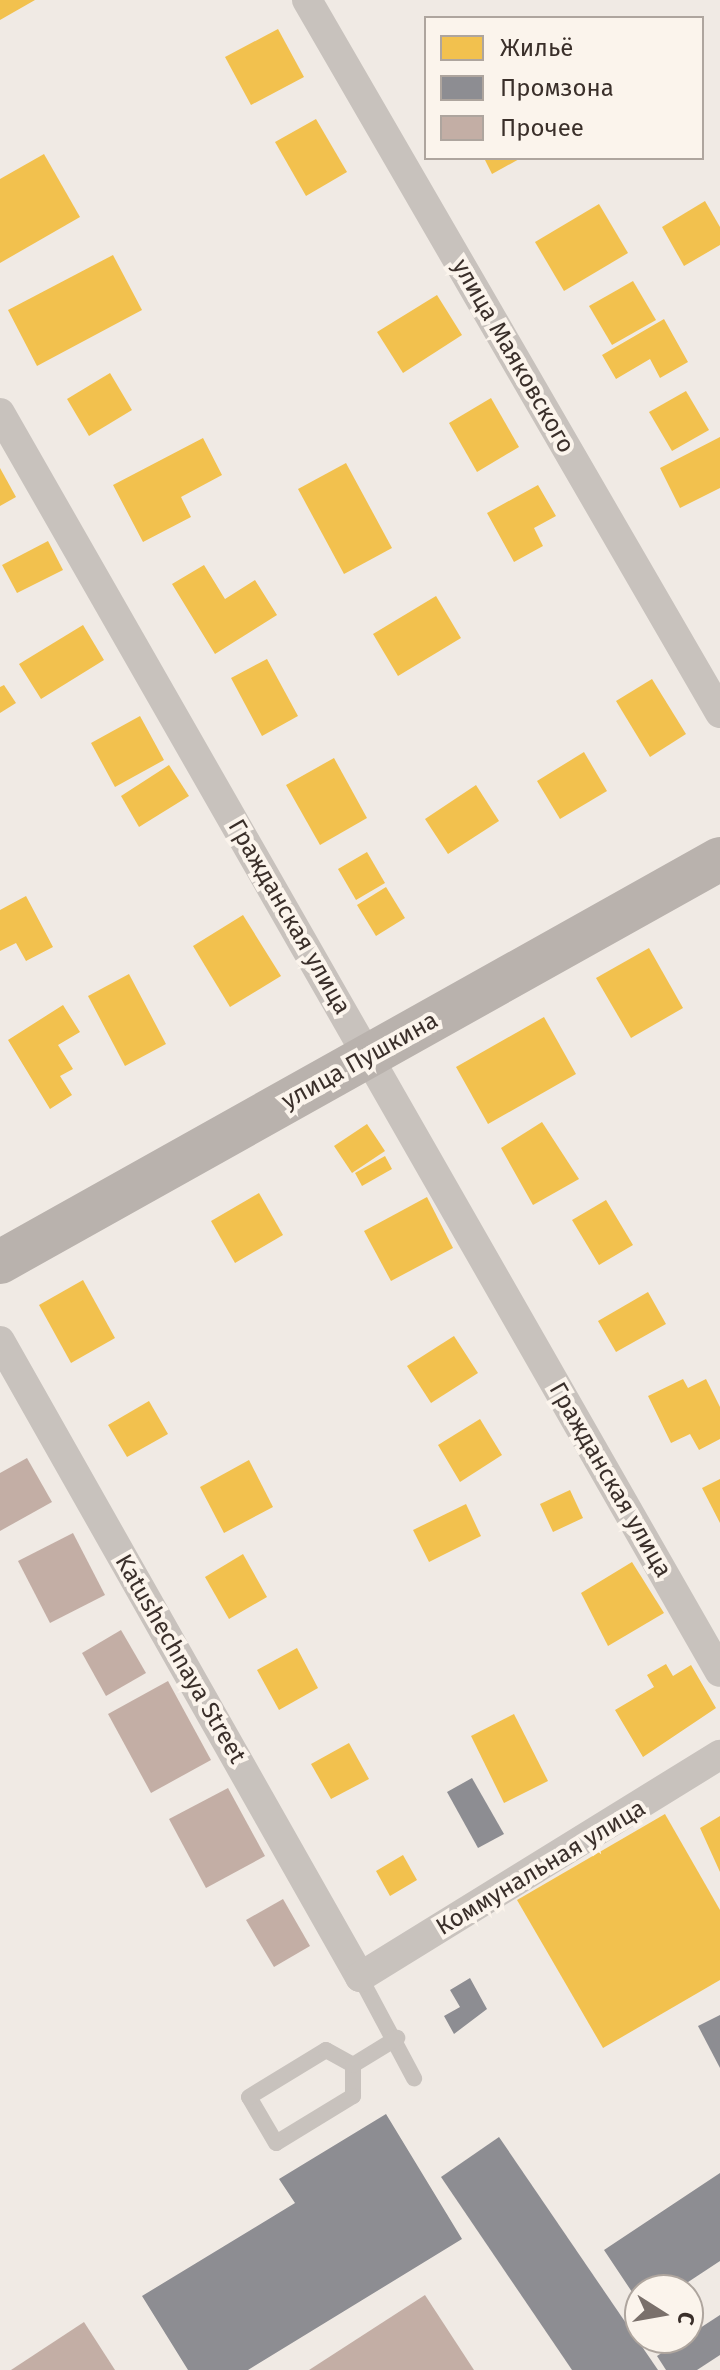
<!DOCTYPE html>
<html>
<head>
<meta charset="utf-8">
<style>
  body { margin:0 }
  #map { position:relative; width:720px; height:2370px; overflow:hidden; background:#f0eae4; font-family:"Fira Sans",sans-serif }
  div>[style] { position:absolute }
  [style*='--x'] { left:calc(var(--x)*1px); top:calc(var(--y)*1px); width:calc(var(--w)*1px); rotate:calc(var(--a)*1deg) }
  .homes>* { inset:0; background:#f2c14e }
  .industry>* { inset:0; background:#8d8d92 }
  .building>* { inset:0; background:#c3aea5 }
  .lane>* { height:16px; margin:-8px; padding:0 8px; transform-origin:8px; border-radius:8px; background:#c8c2bd }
  .street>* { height:30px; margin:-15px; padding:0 15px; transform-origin:15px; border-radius:15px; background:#c8c2bd }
  .secondary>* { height:44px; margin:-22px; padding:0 22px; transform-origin:22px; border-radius:22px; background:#b9b2ad }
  span { translate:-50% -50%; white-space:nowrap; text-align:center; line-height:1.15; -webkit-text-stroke:8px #fbf4ec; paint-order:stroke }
  .street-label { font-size:24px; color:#3a2f2a }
  .legend { position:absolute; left:424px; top:16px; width:280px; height:144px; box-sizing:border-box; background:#fbf4ec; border:2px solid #aea59e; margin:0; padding:10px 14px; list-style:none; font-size:24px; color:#3a2f2a }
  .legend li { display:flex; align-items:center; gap:16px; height:40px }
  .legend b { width:40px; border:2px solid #aea59e }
  .north { position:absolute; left:624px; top:2274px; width:80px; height:80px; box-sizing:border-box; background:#fbf4ec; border:2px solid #aea59e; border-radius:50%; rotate:101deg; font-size:22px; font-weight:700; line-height:32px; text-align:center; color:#3a2f2a }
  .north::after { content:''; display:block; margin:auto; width:28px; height:36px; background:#7a706b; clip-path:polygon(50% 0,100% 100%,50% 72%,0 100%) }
</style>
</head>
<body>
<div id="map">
  <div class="homes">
    <div style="clip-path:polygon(0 0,35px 0,0 20px)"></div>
    <div style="clip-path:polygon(278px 29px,304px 77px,251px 105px,225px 57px)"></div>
    <div style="clip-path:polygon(316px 119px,347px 172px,306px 196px,275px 142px)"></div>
    <div style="clip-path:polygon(44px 154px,80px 217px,0 263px,0 179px)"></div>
    <div style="clip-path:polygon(484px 158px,521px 158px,492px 174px)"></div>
    <div style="clip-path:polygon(705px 201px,720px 227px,720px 245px,684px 266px,662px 227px)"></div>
    <div style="clip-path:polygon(599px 204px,628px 253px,564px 291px,535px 242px)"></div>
    <div style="clip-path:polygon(113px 255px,142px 310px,37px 366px,8px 310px)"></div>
    <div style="clip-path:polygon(633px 281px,656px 320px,612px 345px,589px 306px)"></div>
    <div style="clip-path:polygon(437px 295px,462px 335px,403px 373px,377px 332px)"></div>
    <div style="clip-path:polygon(664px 319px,688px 362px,660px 378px,650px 359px,616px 379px,602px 355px)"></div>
    <div style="clip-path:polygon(110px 373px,132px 410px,89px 436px,67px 399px)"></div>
    <div style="clip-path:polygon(686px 391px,709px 430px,672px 451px,649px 412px)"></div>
    <div style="clip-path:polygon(491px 398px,519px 447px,477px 472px,449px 423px)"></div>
    <div style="clip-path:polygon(720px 437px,720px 488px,680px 508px,660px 468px)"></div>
    <div style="clip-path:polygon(203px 438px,222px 475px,181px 497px,191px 517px,143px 542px,113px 485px)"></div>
    <div style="clip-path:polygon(346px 463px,392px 548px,344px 574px,298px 489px)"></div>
    <div style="clip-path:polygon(0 468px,16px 497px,0 506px)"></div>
    <div style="clip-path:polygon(538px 485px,556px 516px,534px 528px,543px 546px,514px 562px,487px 513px)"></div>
    <div style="clip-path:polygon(48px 541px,63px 570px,17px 593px,2px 565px)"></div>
    <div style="clip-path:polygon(204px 565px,225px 599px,255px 580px,277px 615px,215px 654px,172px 584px)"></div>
    <div style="clip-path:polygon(436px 596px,461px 638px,398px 676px,373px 634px)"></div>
    <div style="clip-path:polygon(83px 625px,104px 660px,41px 699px,19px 664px)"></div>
    <div style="clip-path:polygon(267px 659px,298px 716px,262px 736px,231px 678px)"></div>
    <div style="clip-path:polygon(652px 679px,686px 734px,650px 757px,616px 701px)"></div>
    <div style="clip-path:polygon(4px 685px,16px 703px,0 713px,0 687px)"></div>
    <div style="clip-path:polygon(140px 716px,164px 760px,115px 787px,91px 743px)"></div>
    <div style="clip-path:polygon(584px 752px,607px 791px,560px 819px,537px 781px)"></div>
    <div style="clip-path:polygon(334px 758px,367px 818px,320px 845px,286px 785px)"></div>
    <div style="clip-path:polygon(169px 765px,189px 796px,139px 827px,121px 796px)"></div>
    <div style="clip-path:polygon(476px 785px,499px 821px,448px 854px,425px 819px)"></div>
    <div style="clip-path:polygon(367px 852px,385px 883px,356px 900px,338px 869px)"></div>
    <div style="clip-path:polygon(386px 887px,405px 918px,376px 936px,357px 905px)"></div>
    <div style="clip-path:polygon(26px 896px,53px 947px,26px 961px,16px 943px,0 951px,0 910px)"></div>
    <div style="clip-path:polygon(243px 915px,281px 976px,230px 1007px,193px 946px)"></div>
    <div style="clip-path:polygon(649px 948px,683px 1008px,631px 1038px,596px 978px)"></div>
    <div style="clip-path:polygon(129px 974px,166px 1044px,125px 1066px,88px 996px)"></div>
    <div style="clip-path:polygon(63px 1005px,80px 1032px,58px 1045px,73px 1069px,60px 1076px,72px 1095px,50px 1109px,8px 1040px)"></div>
    <div style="clip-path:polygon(544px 1017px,576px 1074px,488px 1124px,456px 1067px)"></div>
    <div style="clip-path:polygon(542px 1122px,579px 1179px,533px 1205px,501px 1148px)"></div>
    <div style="clip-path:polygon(367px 1124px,385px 1151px,352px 1173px,334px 1146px)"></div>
    <div style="clip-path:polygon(385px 1156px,392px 1169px,362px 1186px,355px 1173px)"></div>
    <div style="clip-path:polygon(259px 1193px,283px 1235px,235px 1263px,211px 1221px)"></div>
    <div style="clip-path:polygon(427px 1197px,453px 1248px,391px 1281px,364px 1231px)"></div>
    <div style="clip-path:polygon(606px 1200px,633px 1245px,599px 1265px,572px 1220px)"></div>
    <div style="clip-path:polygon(83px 1280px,115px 1338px,71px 1363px,39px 1305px)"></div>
    <div style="clip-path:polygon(648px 1292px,666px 1324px,616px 1352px,598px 1321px)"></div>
    <div style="clip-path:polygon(454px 1336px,478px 1373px,431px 1403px,407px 1366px)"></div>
    <div style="clip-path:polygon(683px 1379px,688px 1388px,706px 1379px,720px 1407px,720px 1439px,699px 1450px,690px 1434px,671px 1443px,648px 1396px)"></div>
    <div style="clip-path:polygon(149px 1401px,168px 1434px,127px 1457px,108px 1425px)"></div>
    <div style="clip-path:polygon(480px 1419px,502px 1455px,460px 1482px,438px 1445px)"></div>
    <div style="clip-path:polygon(249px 1460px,273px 1507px,224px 1533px,200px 1487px)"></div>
    <div style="clip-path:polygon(720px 1479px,720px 1523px,702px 1488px)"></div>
    <div style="clip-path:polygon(570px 1490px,583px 1518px,553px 1532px,540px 1504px)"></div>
    <div style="clip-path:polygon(466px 1504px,481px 1536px,429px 1562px,413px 1530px)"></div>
    <div style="clip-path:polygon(243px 1554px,267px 1597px,229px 1619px,205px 1577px)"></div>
    <div style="clip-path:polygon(632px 1562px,664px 1613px,608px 1646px,581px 1593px)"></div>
    <div style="clip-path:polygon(297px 1648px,318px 1688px,279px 1710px,257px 1670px)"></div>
    <div style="clip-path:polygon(666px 1664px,673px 1676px,691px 1665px,716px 1708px,643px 1757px,615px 1710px,654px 1687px,647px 1675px)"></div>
    <div style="clip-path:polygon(514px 1714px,548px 1781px,504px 1803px,471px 1736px)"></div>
    <div style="clip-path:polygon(349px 1743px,369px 1779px,331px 1799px,311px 1764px)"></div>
    <div style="clip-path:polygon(665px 1814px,720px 1910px,720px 1980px,603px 2048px,517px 1900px)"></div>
    <div style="clip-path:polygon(720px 1816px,720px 1872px,700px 1828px)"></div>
    <div style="clip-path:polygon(403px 1855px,417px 1880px,390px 1896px,376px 1871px)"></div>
  </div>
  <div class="industry">
    <div style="clip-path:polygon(472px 1778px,504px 1834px,478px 1848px,447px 1792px)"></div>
    <div style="clip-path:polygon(470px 1978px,487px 2009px,454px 2034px,444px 2016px,460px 2007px,450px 1990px)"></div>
    <div style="clip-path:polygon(720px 2015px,720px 2068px,698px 2026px)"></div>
    <div style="clip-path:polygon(386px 2114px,462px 2239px,248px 2370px,188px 2370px,142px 2296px,295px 2203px,279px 2179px)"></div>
    <div style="clip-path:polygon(499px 2137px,658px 2370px,572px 2370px,441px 2177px)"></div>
    <div style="clip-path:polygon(720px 2173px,720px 2261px,676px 2290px,640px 2290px,640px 2304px,604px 2250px)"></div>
    <div style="clip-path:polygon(720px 2315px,720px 2355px,697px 2370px,666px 2370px,657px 2356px)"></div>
  </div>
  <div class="building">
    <div style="clip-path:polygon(27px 1458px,52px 1502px,0 1531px,0 1473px)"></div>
    <div style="clip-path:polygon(73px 1533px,105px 1595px,50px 1623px,18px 1561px)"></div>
    <div style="clip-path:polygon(121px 1630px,146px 1673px,106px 1696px,82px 1653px)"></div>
    <div style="clip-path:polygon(168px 1681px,211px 1760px,151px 1793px,108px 1714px)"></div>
    <div style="clip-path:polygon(228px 1788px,265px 1856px,206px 1888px,169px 1819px)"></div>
    <div style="clip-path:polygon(283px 1899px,310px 1946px,274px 1967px,246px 1920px)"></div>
    <div style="clip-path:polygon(425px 2295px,474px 2370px,309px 2370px)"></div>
    <div style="clip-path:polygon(84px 2322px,115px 2370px,11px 2370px)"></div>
  </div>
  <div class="lane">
    <div style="--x:360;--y:1977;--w:115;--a:61.9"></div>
    <div style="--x:353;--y:2065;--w:31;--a:90"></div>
    <div style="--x:353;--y:2096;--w:90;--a:148.6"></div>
    <div style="--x:276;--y:2143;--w:53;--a:-120.4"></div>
    <div style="--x:249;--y:2097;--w:90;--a:-31.4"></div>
    <div style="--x:326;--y:2050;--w:31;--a:29"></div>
    <div style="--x:353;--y:2065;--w:52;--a:-31.5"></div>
  </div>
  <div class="street">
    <div style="--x:307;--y:0;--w:824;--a:59.92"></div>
    <div style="--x:0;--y:413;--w:1450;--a:60.24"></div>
    <div style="--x:0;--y:1341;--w:731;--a:60.49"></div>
    <div style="--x:360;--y:1977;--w:423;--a:-31.7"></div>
  </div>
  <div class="secondary">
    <div style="--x:0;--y:1262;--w:825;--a:-29.24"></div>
  </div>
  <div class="street-label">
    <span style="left:513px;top:356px;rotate:60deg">улица Маяковского</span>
    <span style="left:289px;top:917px;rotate:60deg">Гражданская улица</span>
    <span style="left:360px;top:1061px;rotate:-29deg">улица Пушкина</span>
    <span style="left:610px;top:1480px;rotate:60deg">Гражданская улица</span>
    <span style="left:180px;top:1659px;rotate:60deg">Katushechnaya Street</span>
    <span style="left:541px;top:1868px;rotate:-31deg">Коммунальная улица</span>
  </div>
  <ul class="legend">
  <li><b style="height:22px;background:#f2c14e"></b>Жильё</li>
  <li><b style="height:22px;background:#8d8d92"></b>Промзона</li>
  <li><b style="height:22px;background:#c3aea5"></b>Прочее</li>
  </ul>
  <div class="north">С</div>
</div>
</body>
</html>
